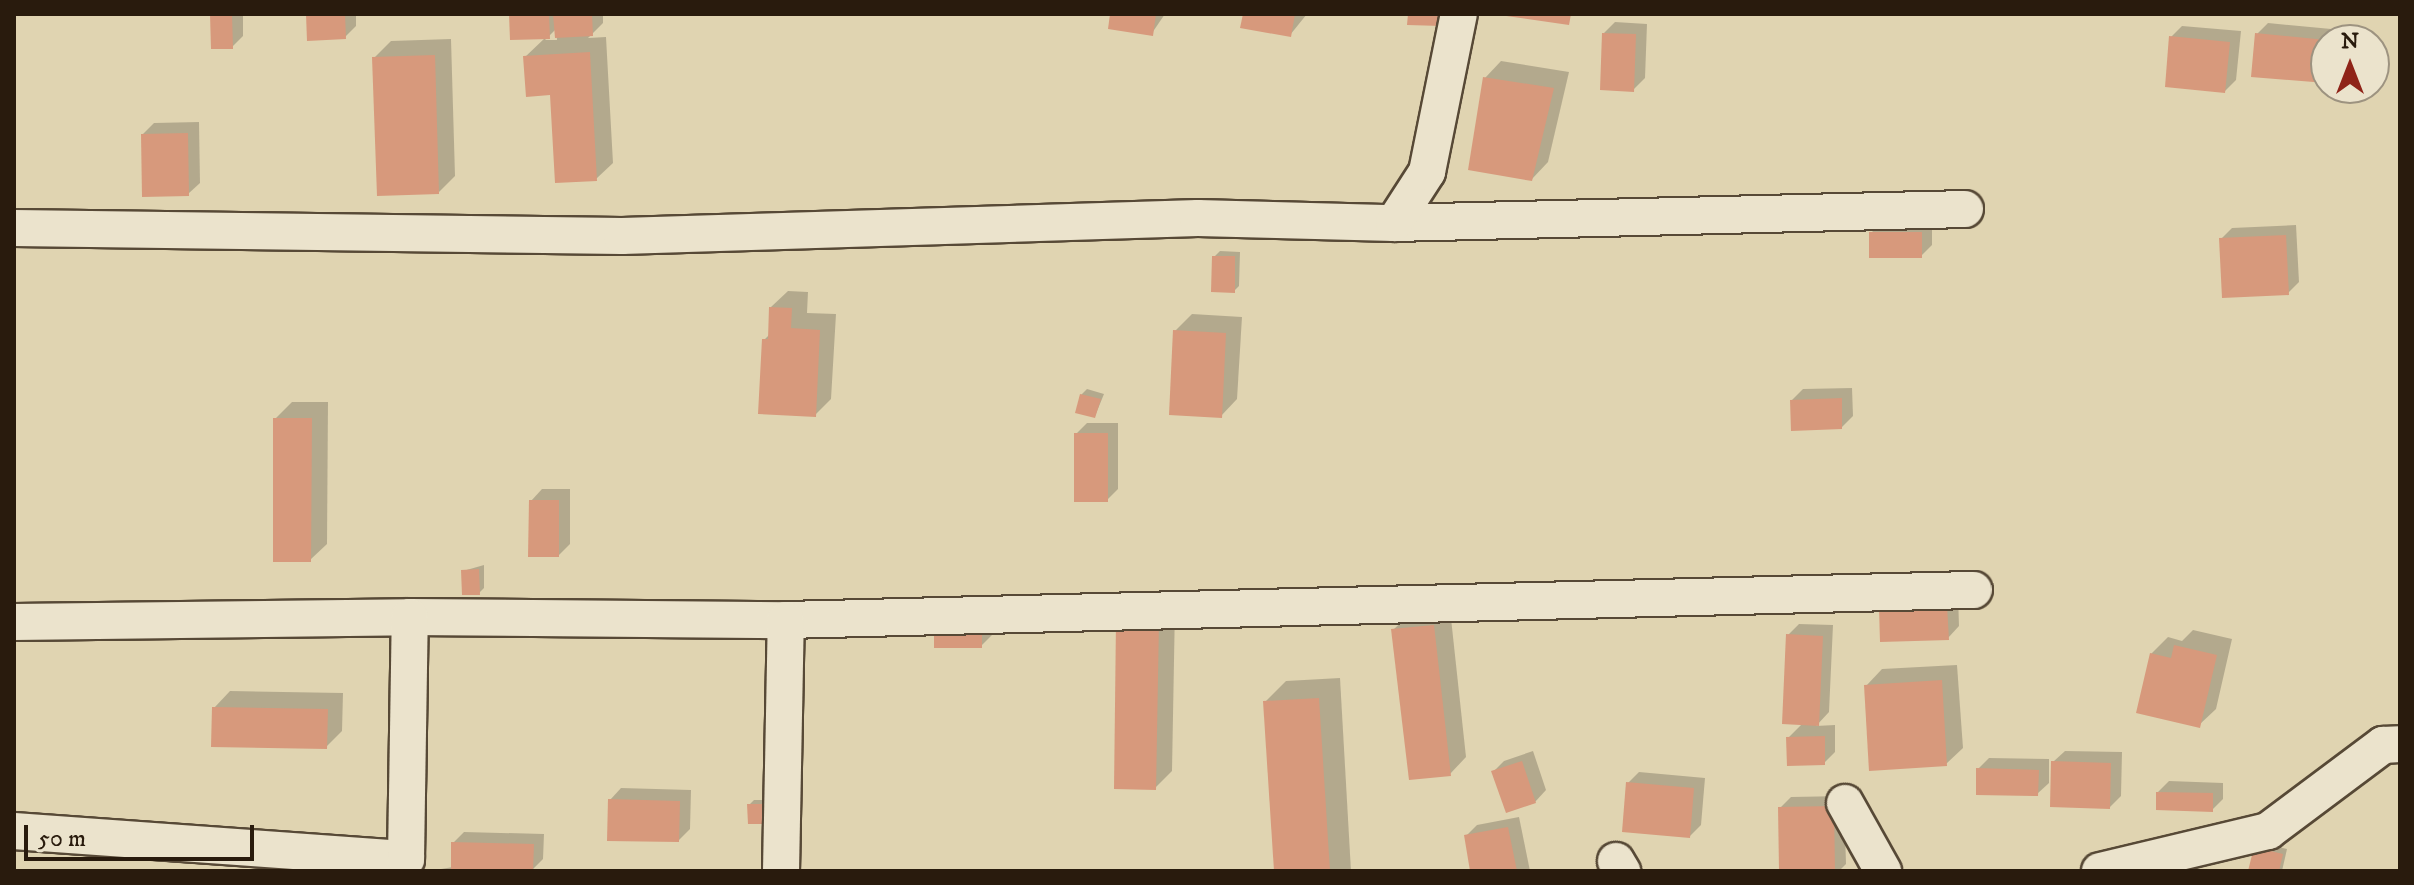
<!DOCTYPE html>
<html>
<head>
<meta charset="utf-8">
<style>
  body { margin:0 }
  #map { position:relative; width:2414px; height:885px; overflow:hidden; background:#e0d4b1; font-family:"IM FELL DW Pica",serif }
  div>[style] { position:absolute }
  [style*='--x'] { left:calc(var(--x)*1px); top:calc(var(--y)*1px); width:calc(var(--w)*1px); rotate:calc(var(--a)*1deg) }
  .shadow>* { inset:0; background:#0003 }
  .building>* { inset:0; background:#d7997c }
  .roads { filter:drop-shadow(2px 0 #574936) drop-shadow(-2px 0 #574936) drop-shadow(0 2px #574936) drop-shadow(0 -2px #574936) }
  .street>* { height:36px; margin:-18px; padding:0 18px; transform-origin:18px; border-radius:18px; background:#ebe3cc }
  span { translate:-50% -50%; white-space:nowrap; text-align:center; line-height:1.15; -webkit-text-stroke:6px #ebe3cc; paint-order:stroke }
  .frame { position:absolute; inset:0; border:16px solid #291b0d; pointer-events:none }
  .north { position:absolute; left:2310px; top:24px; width:80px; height:80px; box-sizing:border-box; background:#ebe3cc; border:2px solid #9d9380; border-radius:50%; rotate:0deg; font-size:22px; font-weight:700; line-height:32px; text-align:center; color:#291b0d }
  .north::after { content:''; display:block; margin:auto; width:28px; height:36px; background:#8f2418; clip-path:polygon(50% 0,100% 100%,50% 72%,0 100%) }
  .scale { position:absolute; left:24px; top:825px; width:230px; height:36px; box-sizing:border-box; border:4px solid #291b0d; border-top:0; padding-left:10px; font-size:24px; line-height:28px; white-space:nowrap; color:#291b0d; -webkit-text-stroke:6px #ebe3cc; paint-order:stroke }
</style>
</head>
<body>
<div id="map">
  <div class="shadow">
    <div style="clip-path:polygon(212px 14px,243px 14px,243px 36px,232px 47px)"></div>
    <div style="clip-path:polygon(308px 14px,356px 14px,356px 26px,345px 37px)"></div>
    <div style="clip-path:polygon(evenodd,511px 14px,603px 14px,603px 23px,588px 38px,606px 37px,613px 163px,596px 179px,552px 93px,525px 57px,546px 37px,511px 14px,556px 29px,557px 40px,545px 40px,556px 29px)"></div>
    <div style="clip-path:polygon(1112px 14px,1165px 14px,1152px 33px)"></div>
    <div style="clip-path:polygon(1245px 14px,1307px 14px,1290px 35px)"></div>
    <div style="clip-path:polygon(1615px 22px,1647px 24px,1645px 78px,1634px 89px,1604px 33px)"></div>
    <div style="clip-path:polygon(2268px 23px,2342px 30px,2341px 40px,2326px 40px,2326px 81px,2257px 34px)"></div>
    <div style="clip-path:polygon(2182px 26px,2241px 31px,2236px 80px,2225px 91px,2171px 37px)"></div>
    <div style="clip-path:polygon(451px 39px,455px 176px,439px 192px,374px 58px,391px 41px)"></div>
    <div style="clip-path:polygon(1501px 61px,1569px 72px,1548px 162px,1532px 179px,1485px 78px)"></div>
    <div style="clip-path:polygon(199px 122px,200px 183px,188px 194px,143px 134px,154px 123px)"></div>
    <div style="clip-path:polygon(1882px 222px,1932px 222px,1932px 245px,1921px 256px,1871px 233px)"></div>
    <div style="clip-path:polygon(2296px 225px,2299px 282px,2288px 293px,2221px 239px,2232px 228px)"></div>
    <div style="clip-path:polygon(1220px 251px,1240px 252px,1239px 286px,1234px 291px,1214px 257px)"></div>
    <div style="clip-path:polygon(788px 291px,808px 292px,807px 313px,836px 314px,831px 399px,815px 415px,764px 340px,770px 334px,771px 307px)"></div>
    <div style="clip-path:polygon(1192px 314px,1242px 317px,1237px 399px,1221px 416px,1175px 331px)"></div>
    <div style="clip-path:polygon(1852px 388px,1853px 416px,1842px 427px,1792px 400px,1803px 389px)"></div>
    <div style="clip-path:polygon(1087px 389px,1104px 394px,1095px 416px,1081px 395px)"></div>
    <div style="clip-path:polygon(292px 402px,328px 402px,327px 544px,310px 560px,275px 419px)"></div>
    <div style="clip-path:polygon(1087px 423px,1118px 423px,1118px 489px,1107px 500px,1076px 434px)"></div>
    <div style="clip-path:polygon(542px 489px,570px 489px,570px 544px,559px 555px,531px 501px)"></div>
    <div style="clip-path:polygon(484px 565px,484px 588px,479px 593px,463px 571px)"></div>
    <div style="clip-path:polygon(1958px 595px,1959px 626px,1948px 638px,1882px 640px)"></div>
    <div style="clip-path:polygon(1175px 606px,1172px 771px,1155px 788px,1118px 622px)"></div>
    <div style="clip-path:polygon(1450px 609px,1466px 757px,1450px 774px,1393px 630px,1410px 614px)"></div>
    <div style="clip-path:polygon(947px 611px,992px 611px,992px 635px,981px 646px)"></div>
    <div style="clip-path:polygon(1799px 624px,1833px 625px,1829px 712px,1816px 726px,1835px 725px,1835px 752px,1824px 763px,1788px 738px,1803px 723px,1788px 635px)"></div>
    <div style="clip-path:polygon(2193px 630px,2232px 639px,2216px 709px,2199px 725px,2151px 654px,2168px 637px,2182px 641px)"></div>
    <div style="clip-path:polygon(1957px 665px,1963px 748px,1946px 764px,1866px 686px,1882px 669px)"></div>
    <div style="clip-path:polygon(1340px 678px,1351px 871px,1276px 871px,1265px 702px,1286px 681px)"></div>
    <div style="clip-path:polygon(230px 691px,343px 693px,342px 731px,326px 747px,214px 708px)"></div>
    <div style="clip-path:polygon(1533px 751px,1546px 790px,1535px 802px,1493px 772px,1504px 761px)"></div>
    <div style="clip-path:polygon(2065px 751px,2122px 752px,2121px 796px,2110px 807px,2053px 762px)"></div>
    <div style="clip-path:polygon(1989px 758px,2049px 759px,2049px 783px,2037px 794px,1978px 769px)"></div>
    <div style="clip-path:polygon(1639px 772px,1705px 778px,1701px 825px,1690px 836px,1628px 783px)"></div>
    <div style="clip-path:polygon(2169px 781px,2223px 783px,2223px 799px,2212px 810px,2158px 792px)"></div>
    <div style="clip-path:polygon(621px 788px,691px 790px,690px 829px,679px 840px,610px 800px)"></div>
    <div style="clip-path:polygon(1844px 796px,1846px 864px,1839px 871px,1781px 871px,1780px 808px,1791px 797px)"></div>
    <div style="clip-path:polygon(754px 800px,774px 800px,774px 817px,749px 805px)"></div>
    <div style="clip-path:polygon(1519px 817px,1530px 871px,1472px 871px,1466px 836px,1477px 825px)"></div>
    <div style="clip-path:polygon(464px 832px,544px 834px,543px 859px,532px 870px,429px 871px,453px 867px,453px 843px)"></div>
    <div style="clip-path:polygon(2261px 843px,2287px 849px,2282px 871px,2250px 871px)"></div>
  </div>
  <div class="building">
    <div style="clip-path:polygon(210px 14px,232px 14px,233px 49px,211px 49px)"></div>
    <div style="clip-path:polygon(306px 14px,345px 14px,346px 39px,307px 41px)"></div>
    <div style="clip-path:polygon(509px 14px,549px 14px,550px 39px,510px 40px)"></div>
    <div style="clip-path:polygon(553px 14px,592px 14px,593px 36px,555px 38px)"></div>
    <div style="clip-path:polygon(1110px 14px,1156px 14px,1153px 36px,1108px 29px)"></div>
    <div style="clip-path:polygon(1243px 14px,1295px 14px,1291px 37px,1240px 28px)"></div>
    <div style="clip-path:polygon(1408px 14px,1442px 14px,1442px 26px,1407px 25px)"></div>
    <div style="clip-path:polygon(1492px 14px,1571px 14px,1569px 25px)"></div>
    <div style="clip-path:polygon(1602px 33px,1636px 34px,1634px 92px,1600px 90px)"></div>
    <div style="clip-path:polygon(2255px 33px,2326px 40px,2326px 83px,2251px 77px)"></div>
    <div style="clip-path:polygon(2169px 36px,2230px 42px,2225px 93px,2165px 87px)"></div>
    <div style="clip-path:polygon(590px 52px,597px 181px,555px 183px,550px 95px,526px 97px,523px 56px)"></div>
    <div style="clip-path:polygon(435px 55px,439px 194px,377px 196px,372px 57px)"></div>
    <div style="clip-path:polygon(1483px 77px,1554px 88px,1532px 181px,1468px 170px)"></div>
    <div style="clip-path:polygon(188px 133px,189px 196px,142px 197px,141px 134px)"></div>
    <div style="clip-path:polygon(1869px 232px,1922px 232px,1922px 258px,1869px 258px)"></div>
    <div style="clip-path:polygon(2286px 235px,2289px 295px,2222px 298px,2219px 238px)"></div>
    <div style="clip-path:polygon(1212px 256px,1235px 256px,1235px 293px,1211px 292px)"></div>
    <div style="clip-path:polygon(769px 307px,792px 308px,791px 328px,820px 330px,816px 417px,758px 414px,762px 339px,768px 339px)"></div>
    <div style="clip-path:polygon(1173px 330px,1226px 333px,1222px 418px,1169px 415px)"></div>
    <div style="clip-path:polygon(1080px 394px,1101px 399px,1095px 418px,1075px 413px)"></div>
    <div style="clip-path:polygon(1842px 398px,1842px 429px,1791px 431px,1790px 400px)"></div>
    <div style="clip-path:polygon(273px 418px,312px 418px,311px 562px,273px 562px)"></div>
    <div style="clip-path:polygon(1074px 433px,1108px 433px,1108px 502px,1074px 502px)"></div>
    <div style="clip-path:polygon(529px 500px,559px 500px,559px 557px,528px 557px)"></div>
    <div style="clip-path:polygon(479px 569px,480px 595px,462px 595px,461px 570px)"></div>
    <div style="clip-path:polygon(1947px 605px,1949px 640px,1880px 642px,1879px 608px)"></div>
    <div style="clip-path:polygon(934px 621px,982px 622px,982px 648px,934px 648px)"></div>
    <div style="clip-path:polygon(1116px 621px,1159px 621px,1156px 790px,1114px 789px)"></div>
    <div style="clip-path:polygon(1434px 625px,1451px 776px,1409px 780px,1391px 629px)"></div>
    <div style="clip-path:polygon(1786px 634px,1823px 636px,1819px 726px,1782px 724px)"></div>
    <div style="clip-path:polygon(2174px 645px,2217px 655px,2200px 728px,2136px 713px,2150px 653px,2171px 658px)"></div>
    <div style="clip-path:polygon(1942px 680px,1947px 766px,1869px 771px,1864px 685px)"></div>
    <div style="clip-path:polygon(1319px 698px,1330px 871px,1274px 871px,1263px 701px)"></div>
    <div style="clip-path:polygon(212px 707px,328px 709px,327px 749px,211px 747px)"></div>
    <div style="clip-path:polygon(1825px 736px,1825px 765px,1787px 766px,1786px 737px)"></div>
    <div style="clip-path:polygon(1522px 761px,1536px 803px,1506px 813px,1491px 771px)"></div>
    <div style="clip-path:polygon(2051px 761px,2111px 763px,2110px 809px,2050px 807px)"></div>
    <div style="clip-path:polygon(1976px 768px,2039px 770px,2038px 796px,1976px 795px)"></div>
    <div style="clip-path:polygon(1626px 782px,1694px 788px,1690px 838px,1622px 832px)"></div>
    <div style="clip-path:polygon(2156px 792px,2213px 793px,2213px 812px,2156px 810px)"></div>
    <div style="clip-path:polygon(608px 799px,680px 801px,679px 842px,607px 841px)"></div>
    <div style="clip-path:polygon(747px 804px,769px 804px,769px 824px,748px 824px)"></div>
    <div style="clip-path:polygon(1834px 806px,1835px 871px,1779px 871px,1778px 807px)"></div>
    <div style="clip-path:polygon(1508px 827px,1517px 871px,1470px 871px,1464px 835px)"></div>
    <div style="clip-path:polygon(451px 842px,534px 844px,533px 871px,451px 870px)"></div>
    <div style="clip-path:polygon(2254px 847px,2283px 854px,2279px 871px,2248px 871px)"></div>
  </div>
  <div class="roads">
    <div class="street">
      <div style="--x:1394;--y:223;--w:571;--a:-1.4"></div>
      <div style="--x:14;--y:228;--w:608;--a:0.75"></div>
      <div style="--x:622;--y:236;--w:576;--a:-1.79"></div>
      <div style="--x:1198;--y:218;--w:196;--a:1.5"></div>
      <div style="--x:1394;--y:223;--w:61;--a:-57.1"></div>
      <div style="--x:1427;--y:172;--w:161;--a:-78.6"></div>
      <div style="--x:14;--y:622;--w:396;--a:-0.7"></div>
      <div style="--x:410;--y:617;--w:376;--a:0.5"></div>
      <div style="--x:786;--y:620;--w:1188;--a:-1.45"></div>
      <div style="--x:1845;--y:803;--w:78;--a:60.8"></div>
      <div style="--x:14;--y:831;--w:393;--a:4.1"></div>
      <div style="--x:406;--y:859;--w:242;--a:-89.1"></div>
      <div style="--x:1616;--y:861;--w:12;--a:59"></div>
      <div style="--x:781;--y:871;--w:251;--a:-88.9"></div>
      <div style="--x:2100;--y:871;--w:173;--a:-13.4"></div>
      <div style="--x:2268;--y:831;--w:144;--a:-36.8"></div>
      <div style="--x:2383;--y:745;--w:17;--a:-3"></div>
    </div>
  </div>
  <div class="frame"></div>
  <div class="north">N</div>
  <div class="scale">50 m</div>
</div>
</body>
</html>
